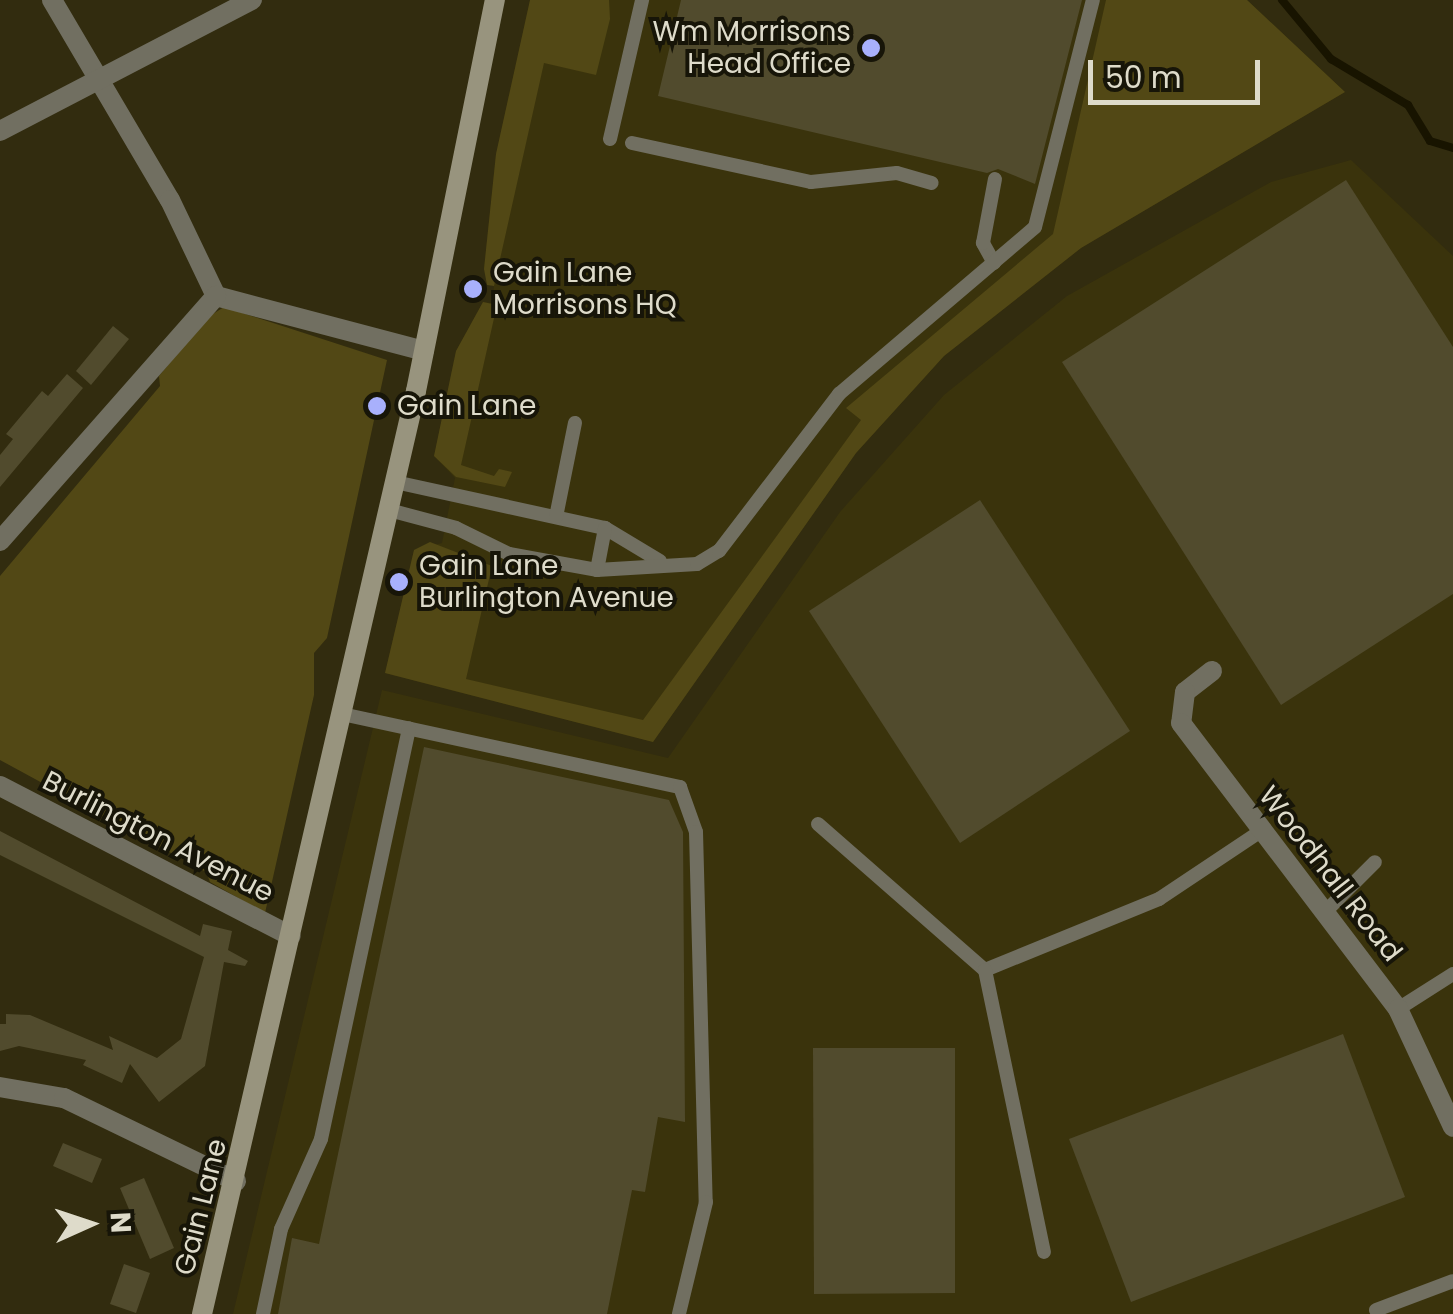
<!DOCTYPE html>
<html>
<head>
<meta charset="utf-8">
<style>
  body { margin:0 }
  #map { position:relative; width:1453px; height:1314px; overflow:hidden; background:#322c0f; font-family:Poppins,sans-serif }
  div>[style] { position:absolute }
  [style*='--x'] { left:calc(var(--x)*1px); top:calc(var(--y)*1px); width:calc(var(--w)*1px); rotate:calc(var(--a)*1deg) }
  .built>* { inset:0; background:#3a330c }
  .green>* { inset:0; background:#524815 }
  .stream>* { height:8px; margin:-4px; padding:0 4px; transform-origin:4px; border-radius:4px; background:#181400 }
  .building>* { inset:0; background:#514b2d }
  .lane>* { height:14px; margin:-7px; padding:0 7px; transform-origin:7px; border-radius:7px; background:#716f61 }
  .street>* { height:20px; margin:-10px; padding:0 10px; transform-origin:10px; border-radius:10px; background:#716f61 }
  .secondary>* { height:20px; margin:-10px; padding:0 10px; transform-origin:10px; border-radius:10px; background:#98947e }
  .dots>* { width:28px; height:28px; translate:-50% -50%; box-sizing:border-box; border:5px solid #171508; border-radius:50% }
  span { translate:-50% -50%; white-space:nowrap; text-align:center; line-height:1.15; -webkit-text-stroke:8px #171508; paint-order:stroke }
  .poi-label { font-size:28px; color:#dedbca }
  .right { translate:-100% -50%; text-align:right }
  .left { translate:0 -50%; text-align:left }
  .street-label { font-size:28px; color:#dedbca }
  .north { position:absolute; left:40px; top:1174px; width:100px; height:100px; -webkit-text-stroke:8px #171508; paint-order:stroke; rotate:87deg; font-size:28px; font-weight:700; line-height:40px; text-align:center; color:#dedbca }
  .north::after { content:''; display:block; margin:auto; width:35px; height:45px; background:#dedbca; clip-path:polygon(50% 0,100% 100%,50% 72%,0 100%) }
  .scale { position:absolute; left:1088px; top:60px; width:172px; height:45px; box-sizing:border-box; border:5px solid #dedbca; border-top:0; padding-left:12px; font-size:30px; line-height:35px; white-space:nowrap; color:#dedbca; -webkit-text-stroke:8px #171508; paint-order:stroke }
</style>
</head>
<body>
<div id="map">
  <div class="built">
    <div style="clip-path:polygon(530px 0,1247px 0,1345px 92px,1081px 248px,944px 356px,856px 453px,653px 742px,385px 673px,414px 550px,442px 543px,455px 478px,434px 456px,456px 351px,483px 302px,491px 303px,494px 287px,484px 269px,496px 154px)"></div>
    <div style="clip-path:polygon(1351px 160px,1453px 256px,1453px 1314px,233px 1314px,382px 690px,668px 758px,840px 512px,944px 395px,1067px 296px,1271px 182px)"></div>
  </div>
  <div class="green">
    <div style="clip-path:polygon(530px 0,609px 0,610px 19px,596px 75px,544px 63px,494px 286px,487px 285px,484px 269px,496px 154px)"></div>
    <div style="clip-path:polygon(1106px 0,1247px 0,1345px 92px,1081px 248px,944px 356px,856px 453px,653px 742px,385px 673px,414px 550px,430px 542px,492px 566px,466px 679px,643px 720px,861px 420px,846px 408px,1053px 234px)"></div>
    <div style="clip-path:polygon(483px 302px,497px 305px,461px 465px,494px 476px,499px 469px,512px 472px,505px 487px,456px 477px,434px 456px,456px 351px)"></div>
    <div style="clip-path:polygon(224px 307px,387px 360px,327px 638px,314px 653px,314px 695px,265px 913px,210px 882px,206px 872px,0 760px,0 576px,160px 386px,159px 376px,208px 317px)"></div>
  </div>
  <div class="stream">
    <div style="--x:1282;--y:0;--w:77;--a:50.3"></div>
    <div style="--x:1331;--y:59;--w:90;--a:30.9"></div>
    <div style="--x:1408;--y:105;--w:42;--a:58.6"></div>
    <div style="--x:1430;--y:141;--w:24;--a:17"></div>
  </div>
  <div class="building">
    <div style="clip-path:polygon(681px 0,1082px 0,1035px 184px,998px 169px,987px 173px,658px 96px)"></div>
    <div style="clip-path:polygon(1346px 180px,1453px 347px,1453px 594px,1281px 705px,1062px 362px)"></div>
    <div style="clip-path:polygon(113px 326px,129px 339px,91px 385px,76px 371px)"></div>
    <div style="clip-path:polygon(67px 374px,83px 388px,0 487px,0 455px,13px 439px,6px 434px,42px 391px,48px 396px)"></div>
    <div style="clip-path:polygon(980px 500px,1130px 731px,960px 843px,809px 611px)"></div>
    <div style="clip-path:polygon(424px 747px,669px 800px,683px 832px,685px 1122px,658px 1117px,645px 1192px,632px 1190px,607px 1314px,278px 1314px,292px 1238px,319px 1244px)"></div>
    <div style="clip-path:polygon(0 831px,200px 936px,203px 924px,232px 931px,228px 950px,248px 961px,245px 966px,224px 962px,205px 1066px,159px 1102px,130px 1064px,122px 1083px,83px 1065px,86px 1060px,19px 1046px,0 1051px,0 1024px,6px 1024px,6px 1014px,30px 1015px,113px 1050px,109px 1036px,157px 1058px,181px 1039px,204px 957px,0 855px)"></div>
    <div style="clip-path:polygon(1343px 1034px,1405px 1197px,1131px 1302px,1069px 1139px)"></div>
    <div style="clip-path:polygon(813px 1048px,955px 1048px,955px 1293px,814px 1294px)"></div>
    <div style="clip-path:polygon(63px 1143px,102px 1159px,92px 1183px,53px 1166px)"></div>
    <div style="clip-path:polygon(144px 1178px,174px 1248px,150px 1259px,120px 1188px)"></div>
    <div style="clip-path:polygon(124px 1264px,150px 1273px,136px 1313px,110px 1304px)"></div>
  </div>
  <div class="lane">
    <div style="--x:610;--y:139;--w:143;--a:-77"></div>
    <div style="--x:632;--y:143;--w:183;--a:12.3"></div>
    <div style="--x:811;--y:182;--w:86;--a:-6"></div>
    <div style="--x:897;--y:173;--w:36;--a:16"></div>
    <div style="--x:994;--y:263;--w:23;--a:-119"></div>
    <div style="--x:983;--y:243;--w:65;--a:-79.4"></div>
    <div style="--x:395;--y:482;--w:215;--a:12.4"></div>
    <div style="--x:605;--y:528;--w:64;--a:31"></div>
    <div style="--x:389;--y:510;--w:69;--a:15"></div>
    <div style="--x:456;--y:528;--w:59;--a:26.1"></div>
    <div style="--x:509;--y:554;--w:89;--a:10.3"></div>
    <div style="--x:597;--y:570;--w:100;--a:-3.4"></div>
    <div style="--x:697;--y:564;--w:26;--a:-31"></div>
    <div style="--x:719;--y:551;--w:198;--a:-52.6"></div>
    <div style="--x:839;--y:394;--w:257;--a:-40.4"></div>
    <div style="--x:1035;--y:227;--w:234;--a:-75.7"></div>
    <div style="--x:556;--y:517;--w:96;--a:-78.6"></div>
    <div style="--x:597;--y:570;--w:43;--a:-79.2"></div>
    <div style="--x:342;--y:714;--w:346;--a:12.2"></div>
    <div style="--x:680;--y:787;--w:48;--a:70.4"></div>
    <div style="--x:696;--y:832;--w:370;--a:88.5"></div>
    <div style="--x:706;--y:1202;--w:115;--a:103.6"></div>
    <div style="--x:818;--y:824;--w:222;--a:41.2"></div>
    <div style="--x:985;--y:970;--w:188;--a:-22.2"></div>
    <div style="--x:1159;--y:899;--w:123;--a:-33.7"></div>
    <div style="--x:1326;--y:911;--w:69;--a:-45"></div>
    <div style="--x:985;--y:970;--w:288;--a:78.2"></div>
    <div style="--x:1398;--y:1009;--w:65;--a:-32.5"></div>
    <div style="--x:1376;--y:1310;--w:82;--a:-20.6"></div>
    <div style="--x:263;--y:1314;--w:87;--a:-78"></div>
    <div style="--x:281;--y:1229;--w:98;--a:-66"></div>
    <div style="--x:321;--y:1139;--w:420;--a:-77.9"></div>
  </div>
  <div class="street">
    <div style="--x:52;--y:0;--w:232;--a:59.5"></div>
    <div style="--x:170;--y:200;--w:106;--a:64.4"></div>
    <div style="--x:216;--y:296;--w:215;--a:14.8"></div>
    <div style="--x:0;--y:131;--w:284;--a:-27.5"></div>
    <div style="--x:0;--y:541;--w:327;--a:-48.6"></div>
    <div style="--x:1212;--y:671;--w:34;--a:142"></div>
    <div style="--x:1185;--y:692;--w:31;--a:97"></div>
    <div style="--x:1181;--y:723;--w:359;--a:52.8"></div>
    <div style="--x:1398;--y:1009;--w:130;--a:65"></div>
    <div style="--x:0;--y:786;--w:327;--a:27.3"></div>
    <div style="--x:0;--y:1087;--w:65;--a:9.8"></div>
    <div style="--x:64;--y:1098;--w:191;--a:25.8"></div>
  </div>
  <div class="secondary">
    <div style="--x:202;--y:1314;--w:947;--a:-76.95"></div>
    <div style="--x:416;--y:391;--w:399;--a:-78.6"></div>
  </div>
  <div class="dots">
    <div style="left:871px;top:48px;background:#a8b0fc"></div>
    <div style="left:473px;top:289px;background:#a8b0fc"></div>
    <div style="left:377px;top:406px;background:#a8b0fc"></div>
    <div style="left:399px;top:582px;background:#a8b0fc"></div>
  </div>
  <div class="poi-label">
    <span class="right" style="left:851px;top:48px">Wm Morrisons<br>Head Office</span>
    <span class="left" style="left:493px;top:289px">Gain Lane<br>Morrisons HQ</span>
    <span class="left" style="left:397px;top:406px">Gain Lane</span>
    <span class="left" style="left:419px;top:582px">Gain Lane<br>Burlington Avenue</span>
  </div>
  <div class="street-label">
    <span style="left:158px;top:837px;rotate:27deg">Burlington Avenue</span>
    <span style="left:1330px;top:874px;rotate:52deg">Woodhall Road</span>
    <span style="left:201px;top:1207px;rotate:-76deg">Gain Lane</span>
  </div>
  <div class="north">N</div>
  <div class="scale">50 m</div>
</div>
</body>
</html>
